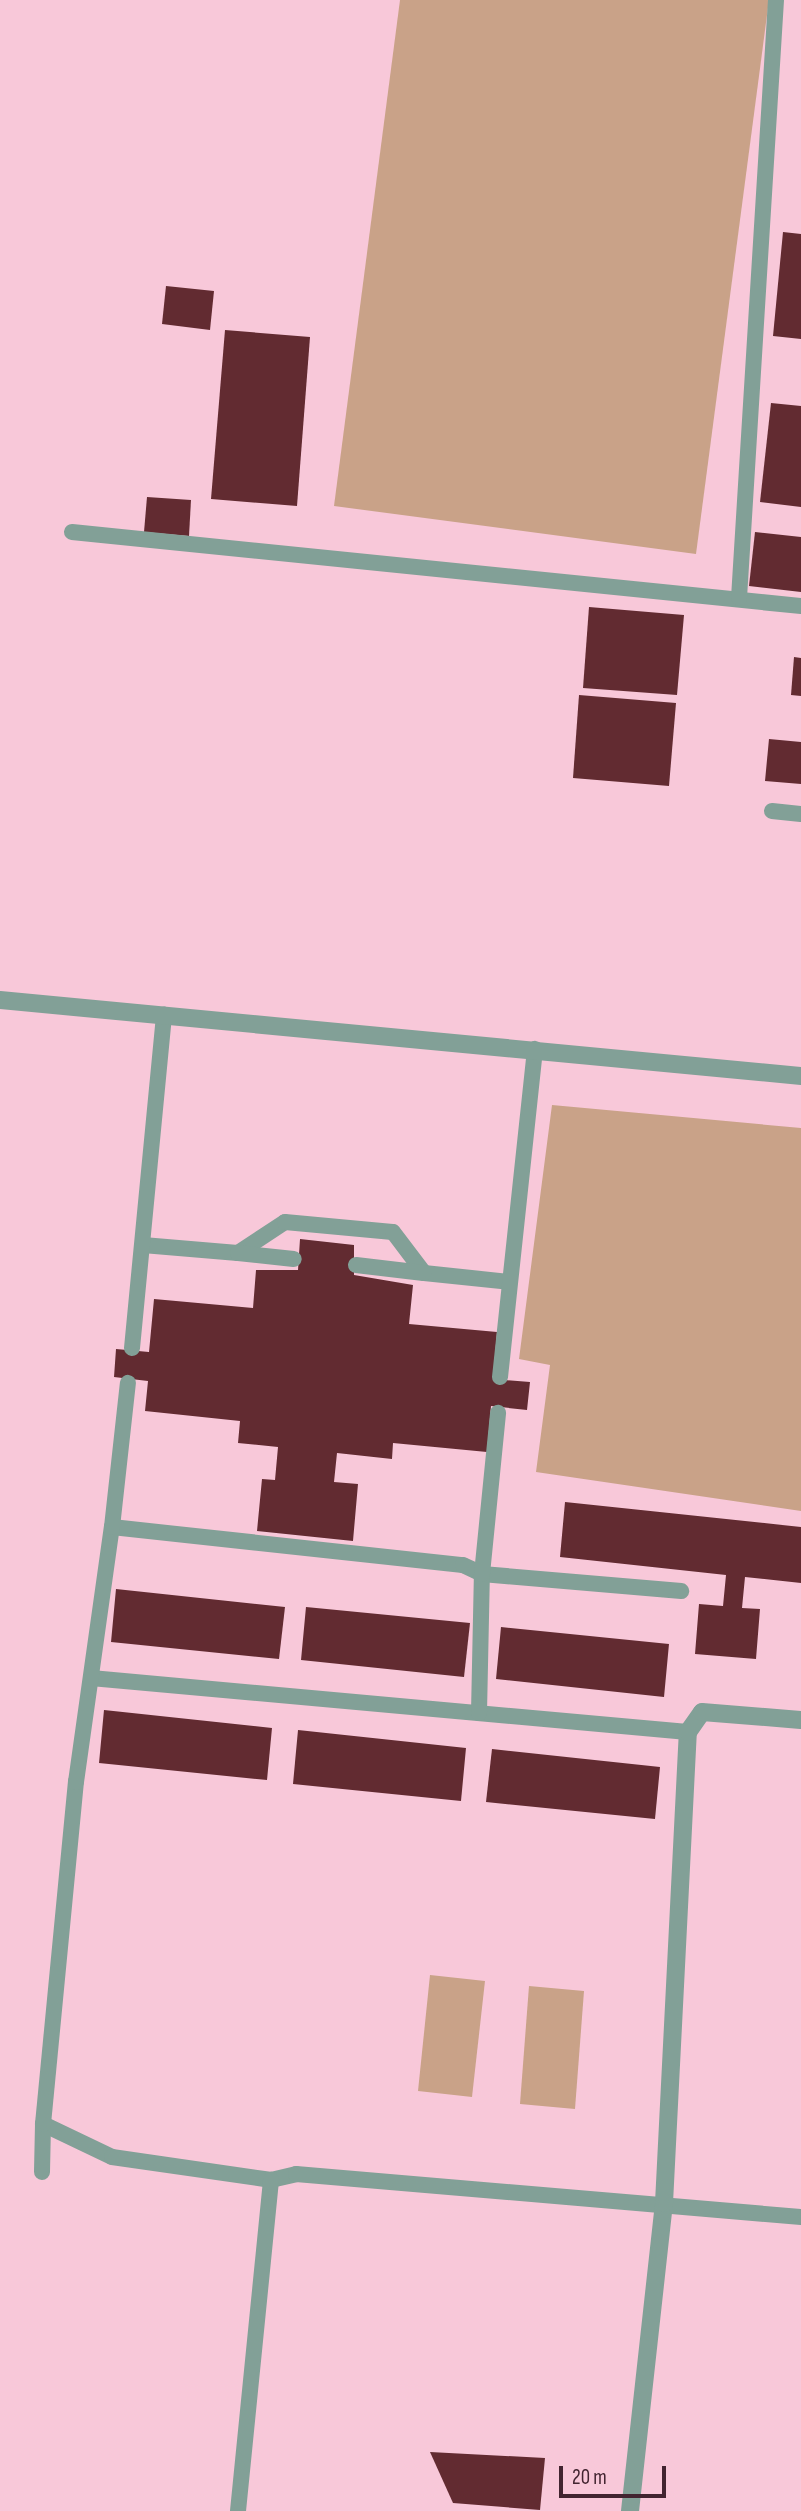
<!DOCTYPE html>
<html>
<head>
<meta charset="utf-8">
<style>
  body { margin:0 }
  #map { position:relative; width:801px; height:2511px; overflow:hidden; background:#f8c8d9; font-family:"Sofia Sans Condensed",sans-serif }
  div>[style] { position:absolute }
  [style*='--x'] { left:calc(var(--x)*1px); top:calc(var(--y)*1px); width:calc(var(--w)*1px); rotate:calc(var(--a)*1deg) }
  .green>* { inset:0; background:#c9a288 }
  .building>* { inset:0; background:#622b31 }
  .service>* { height:16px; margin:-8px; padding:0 8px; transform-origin:8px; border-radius:8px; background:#82a097 }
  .minor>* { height:18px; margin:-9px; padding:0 9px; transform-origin:9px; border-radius:9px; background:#82a097 }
  .tertiary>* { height:18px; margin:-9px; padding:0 9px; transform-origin:9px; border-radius:9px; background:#82a097 }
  span { translate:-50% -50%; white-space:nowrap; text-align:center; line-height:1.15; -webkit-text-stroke:7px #f8c8d9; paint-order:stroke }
  .scale { position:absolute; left:559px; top:2466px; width:107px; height:32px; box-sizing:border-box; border:4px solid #422430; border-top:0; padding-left:9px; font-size:21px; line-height:24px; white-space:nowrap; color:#422430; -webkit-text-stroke:5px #f8c8d9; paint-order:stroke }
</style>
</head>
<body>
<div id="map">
  <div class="green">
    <div style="clip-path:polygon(400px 0,769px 0,696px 554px,334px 506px)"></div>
    <div style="clip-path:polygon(552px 1105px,801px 1128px,801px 1511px,536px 1472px,550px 1365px,519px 1359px)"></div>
    <div style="clip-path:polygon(430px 1975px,485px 1981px,472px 2097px,418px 2091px)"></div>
    <div style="clip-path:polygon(529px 1986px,584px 1991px,575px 2109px,520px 2104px)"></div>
  </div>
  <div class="building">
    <div style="clip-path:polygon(783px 232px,801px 234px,801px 339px,773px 336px)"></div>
    <div style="clip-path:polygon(166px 286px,214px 291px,210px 330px,162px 324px)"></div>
    <div style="clip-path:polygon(225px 330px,310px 337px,297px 506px,211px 499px)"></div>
    <div style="clip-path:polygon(771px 403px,801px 406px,801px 507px,760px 502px)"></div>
    <div style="clip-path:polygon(147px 497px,191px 500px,189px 536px,144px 532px)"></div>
    <div style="clip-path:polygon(755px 532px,801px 537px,801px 592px,749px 586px)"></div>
    <div style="clip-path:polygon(589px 607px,684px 615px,677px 695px,583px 688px)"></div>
    <div style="clip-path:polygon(794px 657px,801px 658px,801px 696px,791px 695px)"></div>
    <div style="clip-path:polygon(579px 695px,676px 703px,669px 786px,573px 778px)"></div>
    <div style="clip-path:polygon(769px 739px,801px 742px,801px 784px,765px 781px)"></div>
    <div style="clip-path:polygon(300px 1239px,354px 1245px,354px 1275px,413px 1285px,409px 1324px,497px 1332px,493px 1379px,530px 1382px,527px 1410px,491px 1406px,487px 1452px,393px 1443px,392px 1459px,337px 1453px,334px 1482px,358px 1484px,353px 1541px,257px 1531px,262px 1479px,275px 1480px,278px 1447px,238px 1443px,240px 1421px,145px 1411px,148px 1381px,114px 1377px,116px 1349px,149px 1352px,154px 1299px,253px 1308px,256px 1270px,298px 1270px)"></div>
    <div style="clip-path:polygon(565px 1502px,801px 1527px,801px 1583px,745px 1577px,742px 1608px,760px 1609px,756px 1659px,695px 1654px,699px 1604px,723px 1606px,726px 1575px,560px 1557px)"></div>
    <div style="clip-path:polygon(116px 1589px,285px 1607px,279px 1659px,111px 1642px)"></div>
    <div style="clip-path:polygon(306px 1607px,470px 1623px,464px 1677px,301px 1660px)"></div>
    <div style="clip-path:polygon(501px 1627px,669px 1644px,664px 1697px,496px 1679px)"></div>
    <div style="clip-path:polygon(104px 1710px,272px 1728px,267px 1780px,99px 1763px)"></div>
    <div style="clip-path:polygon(298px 1730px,466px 1748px,461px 1801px,293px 1784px)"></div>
    <div style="clip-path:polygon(492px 1749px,660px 1767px,655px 1819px,486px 1802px)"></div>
    <div style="clip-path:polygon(430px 2452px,545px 2458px,540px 2510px,453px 2503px)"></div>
  </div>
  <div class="service">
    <div style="--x:72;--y:532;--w:733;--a:5.8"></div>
    <div style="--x:739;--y:598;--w:599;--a:-86.46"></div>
    <div style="--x:772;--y:811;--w:29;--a:6"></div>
    <div style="--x:143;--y:1245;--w:95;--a:4.8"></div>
    <div style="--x:238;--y:1253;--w:56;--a:-33.4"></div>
    <div style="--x:285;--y:1222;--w:108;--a:5.3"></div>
    <div style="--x:393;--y:1232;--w:51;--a:52.9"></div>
    <div style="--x:424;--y:1273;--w:85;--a:6"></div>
    <div style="--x:238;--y:1253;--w:56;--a:6.1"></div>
    <div style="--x:356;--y:1265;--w:68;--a:6.7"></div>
    <div style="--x:132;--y:1348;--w:335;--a:-84.5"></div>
    <div style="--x:500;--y:1377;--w:330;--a:-83.9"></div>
    <div style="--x:112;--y:1527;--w:353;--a:6.2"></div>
    <div style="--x:463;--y:1565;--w:21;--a:25"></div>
    <div style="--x:482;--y:1574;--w:200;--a:4.9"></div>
    <div style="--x:91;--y:1678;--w:599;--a:5.17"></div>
    <div style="--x:479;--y:1713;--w:139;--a:-88.8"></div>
    <div style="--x:482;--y:1574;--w:162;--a:-84.3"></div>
    <div style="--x:43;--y:2124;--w:76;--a:25.6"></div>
    <div style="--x:112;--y:2157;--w:161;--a:8.2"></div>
    <div style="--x:271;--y:2180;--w:26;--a:-13"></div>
    <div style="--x:296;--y:2174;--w:507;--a:4.87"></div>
    <div style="--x:42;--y:2172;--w:48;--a:-88.8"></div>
    <div style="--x:43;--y:2124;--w:344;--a:-84.5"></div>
    <div style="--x:76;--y:1782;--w:258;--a:-82"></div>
    <div style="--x:112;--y:1527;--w:145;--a:-83.7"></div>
    <div style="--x:238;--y:2511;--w:333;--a:-84.3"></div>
  </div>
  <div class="minor">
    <div style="--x:630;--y:2511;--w:310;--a:-83.7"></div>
    <div style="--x:664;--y:2203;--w:472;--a:-87.1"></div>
    <div style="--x:688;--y:1732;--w:24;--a:-55"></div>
    <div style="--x:702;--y:1712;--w:99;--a:4.6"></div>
  </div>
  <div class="tertiary">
    <div style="--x:0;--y:1000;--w:805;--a:5.42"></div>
  </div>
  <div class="scale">20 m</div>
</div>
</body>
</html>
